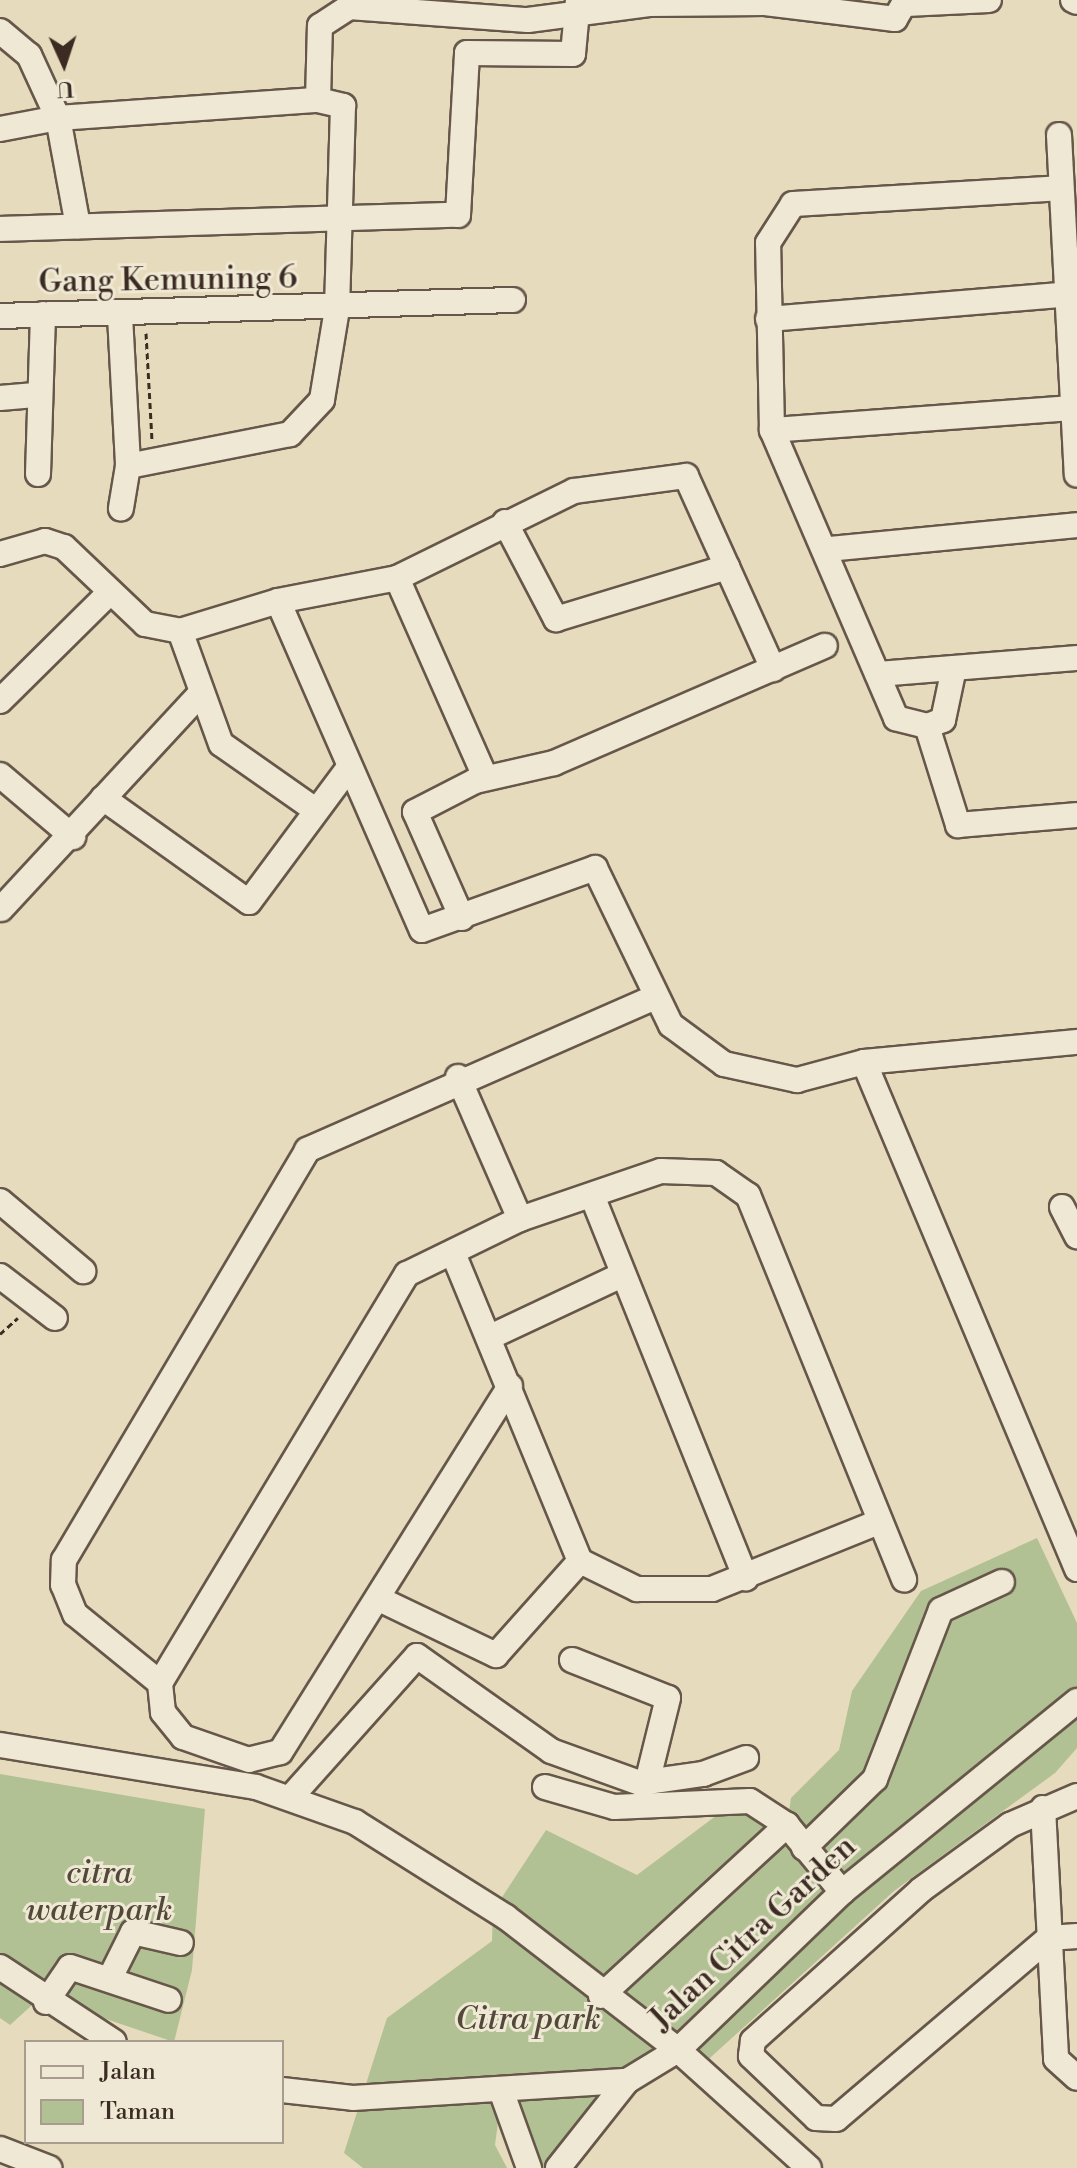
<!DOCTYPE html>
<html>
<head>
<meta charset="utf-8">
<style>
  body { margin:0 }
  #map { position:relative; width:1077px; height:2168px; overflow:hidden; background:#e7dbbd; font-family:"Libre Bodoni",serif }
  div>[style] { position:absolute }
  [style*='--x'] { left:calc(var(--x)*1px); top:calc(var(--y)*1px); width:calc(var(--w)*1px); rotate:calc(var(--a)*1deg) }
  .green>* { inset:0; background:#b2c194 }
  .path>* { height:3px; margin-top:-1.5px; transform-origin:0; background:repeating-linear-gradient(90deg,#3b2b23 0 6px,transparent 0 10px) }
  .roads { filter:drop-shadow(2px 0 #66574a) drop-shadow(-2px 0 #66574a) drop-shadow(0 2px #66574a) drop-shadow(0 -2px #66574a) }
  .minor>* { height:24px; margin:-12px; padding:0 12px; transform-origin:12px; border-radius:12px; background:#efe8d4 }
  span { translate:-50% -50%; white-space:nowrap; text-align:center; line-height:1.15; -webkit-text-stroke:6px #efe8d4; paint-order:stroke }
  .street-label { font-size:32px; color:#3b2b23 }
  .park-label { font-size:32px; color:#53493a; font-style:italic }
  .legend { position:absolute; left:24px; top:2040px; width:260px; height:104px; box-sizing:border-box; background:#efe8d4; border:2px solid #a79c8d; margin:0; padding:10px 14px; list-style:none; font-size:24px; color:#3b2b23 }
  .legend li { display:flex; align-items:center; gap:16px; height:40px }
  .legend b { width:40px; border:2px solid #a79c8d }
  .north { position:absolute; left:24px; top:24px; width:80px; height:80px; -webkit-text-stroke:6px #efe8d4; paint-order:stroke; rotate:177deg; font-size:22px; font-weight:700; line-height:32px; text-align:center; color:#3b2b23 }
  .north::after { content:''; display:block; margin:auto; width:28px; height:36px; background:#3b2b23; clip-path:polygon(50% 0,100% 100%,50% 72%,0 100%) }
</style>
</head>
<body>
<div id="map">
  <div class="green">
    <div style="clip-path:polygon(1037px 1538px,1077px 1623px,1077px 1748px,1055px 1773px,894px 1891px,701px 2066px,680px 2052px,627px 2081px,566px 2168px,525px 2168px,501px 2100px,495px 2145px,507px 2168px,363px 2168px,344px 2153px,387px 2018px,492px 1941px,493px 1911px,546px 1830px,637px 1875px,745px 1794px,787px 1826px,791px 1798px,839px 1750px,852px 1691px,921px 1591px)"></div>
    <div style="clip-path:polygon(0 1774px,205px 1809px,192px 1970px,174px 2042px,41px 1997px,10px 2025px,0 2018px)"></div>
  </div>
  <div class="path">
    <div style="--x:146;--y:333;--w:109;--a:86.8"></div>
    <div style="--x:0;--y:1334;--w:24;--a:-42"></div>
  </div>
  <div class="roads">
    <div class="minor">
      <div style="--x:1073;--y:0;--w:4;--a:27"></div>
      <div style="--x:906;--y:4;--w:83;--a:-2.8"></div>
      <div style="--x:0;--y:31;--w:38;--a:40"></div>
      <div style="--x:29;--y:55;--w:69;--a:65.3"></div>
      <div style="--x:58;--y:118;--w:261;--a:-4"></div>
      <div style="--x:318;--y:100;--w:26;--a:13"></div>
      <div style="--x:343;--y:106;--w:203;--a:91.7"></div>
      <div style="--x:337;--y:309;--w:92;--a:99.4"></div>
      <div style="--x:322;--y:400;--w:47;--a:133.3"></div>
      <div style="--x:290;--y:434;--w:165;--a:168.8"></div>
      <div style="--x:318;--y:100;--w:74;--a:-88.5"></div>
      <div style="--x:320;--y:26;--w:35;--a:-33"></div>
      <div style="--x:349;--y:7;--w:179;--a:4.2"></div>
      <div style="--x:528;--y:20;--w:122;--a:-7.5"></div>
      <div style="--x:649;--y:4;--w:116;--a:-0.5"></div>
      <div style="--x:765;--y:3;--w:131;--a:7"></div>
      <div style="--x:895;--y:19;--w:22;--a:-60"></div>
      <div style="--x:0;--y:129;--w:59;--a:-10.7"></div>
      <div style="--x:58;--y:118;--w:110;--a:79.5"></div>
      <div style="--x:1059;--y:135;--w:340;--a:87"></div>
      <div style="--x:0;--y:229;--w:458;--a:-1.8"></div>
      <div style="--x:458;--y:215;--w:162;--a:-86.8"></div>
      <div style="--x:467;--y:53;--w:106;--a:0.5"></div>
      <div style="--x:573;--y:54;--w:54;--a:-84.7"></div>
      <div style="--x:0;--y:316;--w:513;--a:-1.79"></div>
      <div style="--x:120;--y:316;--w:150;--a:86.9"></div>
      <div style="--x:128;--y:466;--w:43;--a:99.5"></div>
      <div style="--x:768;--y:319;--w:296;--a:-4.7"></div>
      <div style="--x:0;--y:398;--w:38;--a:-5"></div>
      <div style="--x:772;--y:430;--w:299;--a:-4.2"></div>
      <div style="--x:38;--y:474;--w:160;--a:-88.2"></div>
      <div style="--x:505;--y:522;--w:110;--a:62.3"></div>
      <div style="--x:556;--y:619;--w:179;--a:-16.9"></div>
      <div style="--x:829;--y:549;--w:249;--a:-5.5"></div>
      <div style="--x:0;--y:554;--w:47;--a:-16.1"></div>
      <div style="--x:45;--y:541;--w:20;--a:18"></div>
      <div style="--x:64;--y:547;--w:112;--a:43.5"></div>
      <div style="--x:145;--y:624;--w:36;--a:11"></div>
      <div style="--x:397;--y:578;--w:218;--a:66.1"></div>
      <div style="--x:278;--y:601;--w:359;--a:66.4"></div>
      <div style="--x:422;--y:930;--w:184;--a:-19.7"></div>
      <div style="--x:595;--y:868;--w:174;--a:64.2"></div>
      <div style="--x:671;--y:1025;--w:66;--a:36.3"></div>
      <div style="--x:724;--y:1064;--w:75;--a:12.4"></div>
      <div style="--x:797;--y:1080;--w:69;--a:-15"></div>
      <div style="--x:864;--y:1062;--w:214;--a:-5.4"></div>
      <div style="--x:954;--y:668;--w:53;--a:101.9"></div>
      <div style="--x:943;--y:720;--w:17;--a:159"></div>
      <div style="--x:927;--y:726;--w:32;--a:-166"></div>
      <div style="--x:896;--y:718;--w:314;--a:-113.3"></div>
      <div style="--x:772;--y:430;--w:187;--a:-91.2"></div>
      <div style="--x:768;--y:243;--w:46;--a:-57.3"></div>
      <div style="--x:793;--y:204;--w:267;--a:-3.4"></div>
      <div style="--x:878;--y:674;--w:200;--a:-4.6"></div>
      <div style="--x:0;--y:701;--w:155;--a:-44.7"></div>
      <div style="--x:927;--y:726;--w:104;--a:72.6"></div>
      <div style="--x:958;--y:825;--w:119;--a:-4.8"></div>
      <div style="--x:0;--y:775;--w:96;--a:40.3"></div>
      <div style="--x:103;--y:798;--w:179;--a:35.5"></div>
      <div style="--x:249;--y:902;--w:164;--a:-53.4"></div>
      <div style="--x:314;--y:809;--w:113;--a:-145"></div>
      <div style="--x:221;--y:744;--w:120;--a:-109.9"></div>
      <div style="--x:180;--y:631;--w:102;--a:-17"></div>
      <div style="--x:278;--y:601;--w:121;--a:-10.9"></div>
      <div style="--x:397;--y:578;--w:197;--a:-26.2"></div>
      <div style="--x:574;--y:491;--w:113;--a:-7.6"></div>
      <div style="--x:686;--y:476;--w:212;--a:65.7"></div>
      <div style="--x:1;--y:909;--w:292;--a:-47.2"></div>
      <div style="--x:462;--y:918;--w:116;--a:-113.9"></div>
      <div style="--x:415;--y:812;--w:68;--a:-27.3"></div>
      <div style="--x:475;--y:781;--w:81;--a:-12.8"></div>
      <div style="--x:554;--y:763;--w:295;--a:-23.4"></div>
      <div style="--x:864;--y:1062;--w:550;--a:67.21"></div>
      <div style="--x:458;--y:1077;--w:155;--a:66.4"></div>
      <div style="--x:593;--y:1198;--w:410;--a:68.1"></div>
      <div style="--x:0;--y:1201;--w:109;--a:40.1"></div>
      <div style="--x:1062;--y:1207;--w:33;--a:63"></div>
      <div style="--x:453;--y:1253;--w:333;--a:67.6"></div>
      <div style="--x:0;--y:1276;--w:69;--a:37.4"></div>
      <div style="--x:490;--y:1337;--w:146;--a:-25.2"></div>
      <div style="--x:510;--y:1386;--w:432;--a:122.1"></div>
      <div style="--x:280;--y:1752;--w:32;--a:166"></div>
      <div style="--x:249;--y:1760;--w:70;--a:-160.8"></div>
      <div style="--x:183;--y:1737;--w:32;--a:-129"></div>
      <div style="--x:163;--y:1712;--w:29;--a:-96"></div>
      <div style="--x:160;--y:1683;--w:478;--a:-58.9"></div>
      <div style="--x:407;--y:1274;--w:126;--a:-26"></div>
      <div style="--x:520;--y:1219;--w:149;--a:-18.8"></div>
      <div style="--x:661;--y:1171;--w:55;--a:2.1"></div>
      <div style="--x:716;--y:1173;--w:39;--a:35"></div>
      <div style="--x:748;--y:1195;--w:415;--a:67.9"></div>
      <div style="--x:580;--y:1561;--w:64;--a:26.2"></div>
      <div style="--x:637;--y:1589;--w:75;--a:0"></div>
      <div style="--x:712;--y:1589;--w:180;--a:-21.9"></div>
      <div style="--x:379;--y:1599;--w:130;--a:25.6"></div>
      <div style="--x:496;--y:1655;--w:126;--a:-48.2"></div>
      <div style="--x:572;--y:1660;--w:103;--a:21.6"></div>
      <div style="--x:668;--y:1698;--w:88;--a:103.9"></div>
      <div style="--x:160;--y:1683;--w:109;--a:-140.9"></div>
      <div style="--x:75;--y:1614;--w:31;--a:-112"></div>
      <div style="--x:63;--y:1585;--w:25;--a:-88"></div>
      <div style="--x:64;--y:1560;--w:477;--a:-59.3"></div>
      <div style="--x:307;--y:1150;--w:379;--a:-23.7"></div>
      <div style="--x:0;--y:1745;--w:259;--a:9.3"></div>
      <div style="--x:256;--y:1787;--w:105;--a:19.5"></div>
      <div style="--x:355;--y:1822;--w:178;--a:32.2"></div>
      <div style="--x:506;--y:1917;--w:217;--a:37.7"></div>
      <div style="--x:678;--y:2050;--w:176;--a:42"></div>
      <div style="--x:545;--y:1787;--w:72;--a:16.2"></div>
      <div style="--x:614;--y:1807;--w:136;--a:-2.5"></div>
      <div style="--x:750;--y:1801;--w:44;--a:33"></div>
      <div style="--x:1077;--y:1796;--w:73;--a:156.6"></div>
      <div style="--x:1010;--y:1825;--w:110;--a:143.9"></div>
      <div style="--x:921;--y:1890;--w:226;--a:138.1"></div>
      <div style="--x:753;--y:2041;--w:15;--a:98"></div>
      <div style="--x:751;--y:2056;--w:90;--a:43.6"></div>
      <div style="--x:816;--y:2118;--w:20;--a:3"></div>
      <div style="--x:836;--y:2119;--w:280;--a:-40.4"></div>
      <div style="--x:1049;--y:1938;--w:28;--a:-4"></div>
      <div style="--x:291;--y:1797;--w:189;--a:-48.2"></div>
      <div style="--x:417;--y:1656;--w:164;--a:35.3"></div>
      <div style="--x:551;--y:1751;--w:95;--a:19.8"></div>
      <div style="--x:640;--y:1783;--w:64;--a:-8.1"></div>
      <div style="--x:703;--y:1774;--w:46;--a:-20.4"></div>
      <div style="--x:1043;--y:1808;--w:251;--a:87"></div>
      <div style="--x:1056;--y:2059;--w:28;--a:42"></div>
      <div style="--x:804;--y:1848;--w:99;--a:-44.2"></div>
      <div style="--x:875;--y:1779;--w:181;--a:-68.7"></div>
      <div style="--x:941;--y:1610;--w:67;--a:-24.7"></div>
      <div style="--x:0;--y:1967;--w:136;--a:33.3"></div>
      <div style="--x:110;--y:1978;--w:51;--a:-63.4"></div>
      <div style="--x:133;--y:1932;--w:49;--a:12.9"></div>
      <div style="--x:601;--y:1996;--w:253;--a:-42.6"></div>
      <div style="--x:787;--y:1825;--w:87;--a:50.6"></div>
      <div style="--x:46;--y:2002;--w:42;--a:-55.6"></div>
      <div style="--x:70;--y:1967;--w:104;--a:18.4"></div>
      <div style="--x:282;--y:2090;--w:71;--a:6.4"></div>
      <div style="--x:353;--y:2098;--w:275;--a:-3.6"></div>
      <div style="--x:627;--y:2081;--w:60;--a:-31.3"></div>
      <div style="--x:678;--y:2050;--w:228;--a:-43.9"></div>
      <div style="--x:842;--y:1892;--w:303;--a:-39.1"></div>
      <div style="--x:502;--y:2093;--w:80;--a:70.2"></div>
      <div style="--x:0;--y:2149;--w:53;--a:21.2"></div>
      <div style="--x:558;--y:2168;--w:111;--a:-51.6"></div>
    </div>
  </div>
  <div class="street-label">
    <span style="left:168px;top:280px;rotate:-1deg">Gang Kemuning 6</span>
    <span style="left:753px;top:1933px;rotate:-43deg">Jalan Citra Garden</span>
  </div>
  <div class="park-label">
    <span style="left:99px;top:1892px">citra<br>waterpark</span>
    <span style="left:528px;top:2019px">Citra park</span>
  </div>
  <ul class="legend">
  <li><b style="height:10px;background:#efe8d4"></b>Jalan</li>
  <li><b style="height:22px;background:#b2c194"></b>Taman</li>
  </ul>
  <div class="north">U</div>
</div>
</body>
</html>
